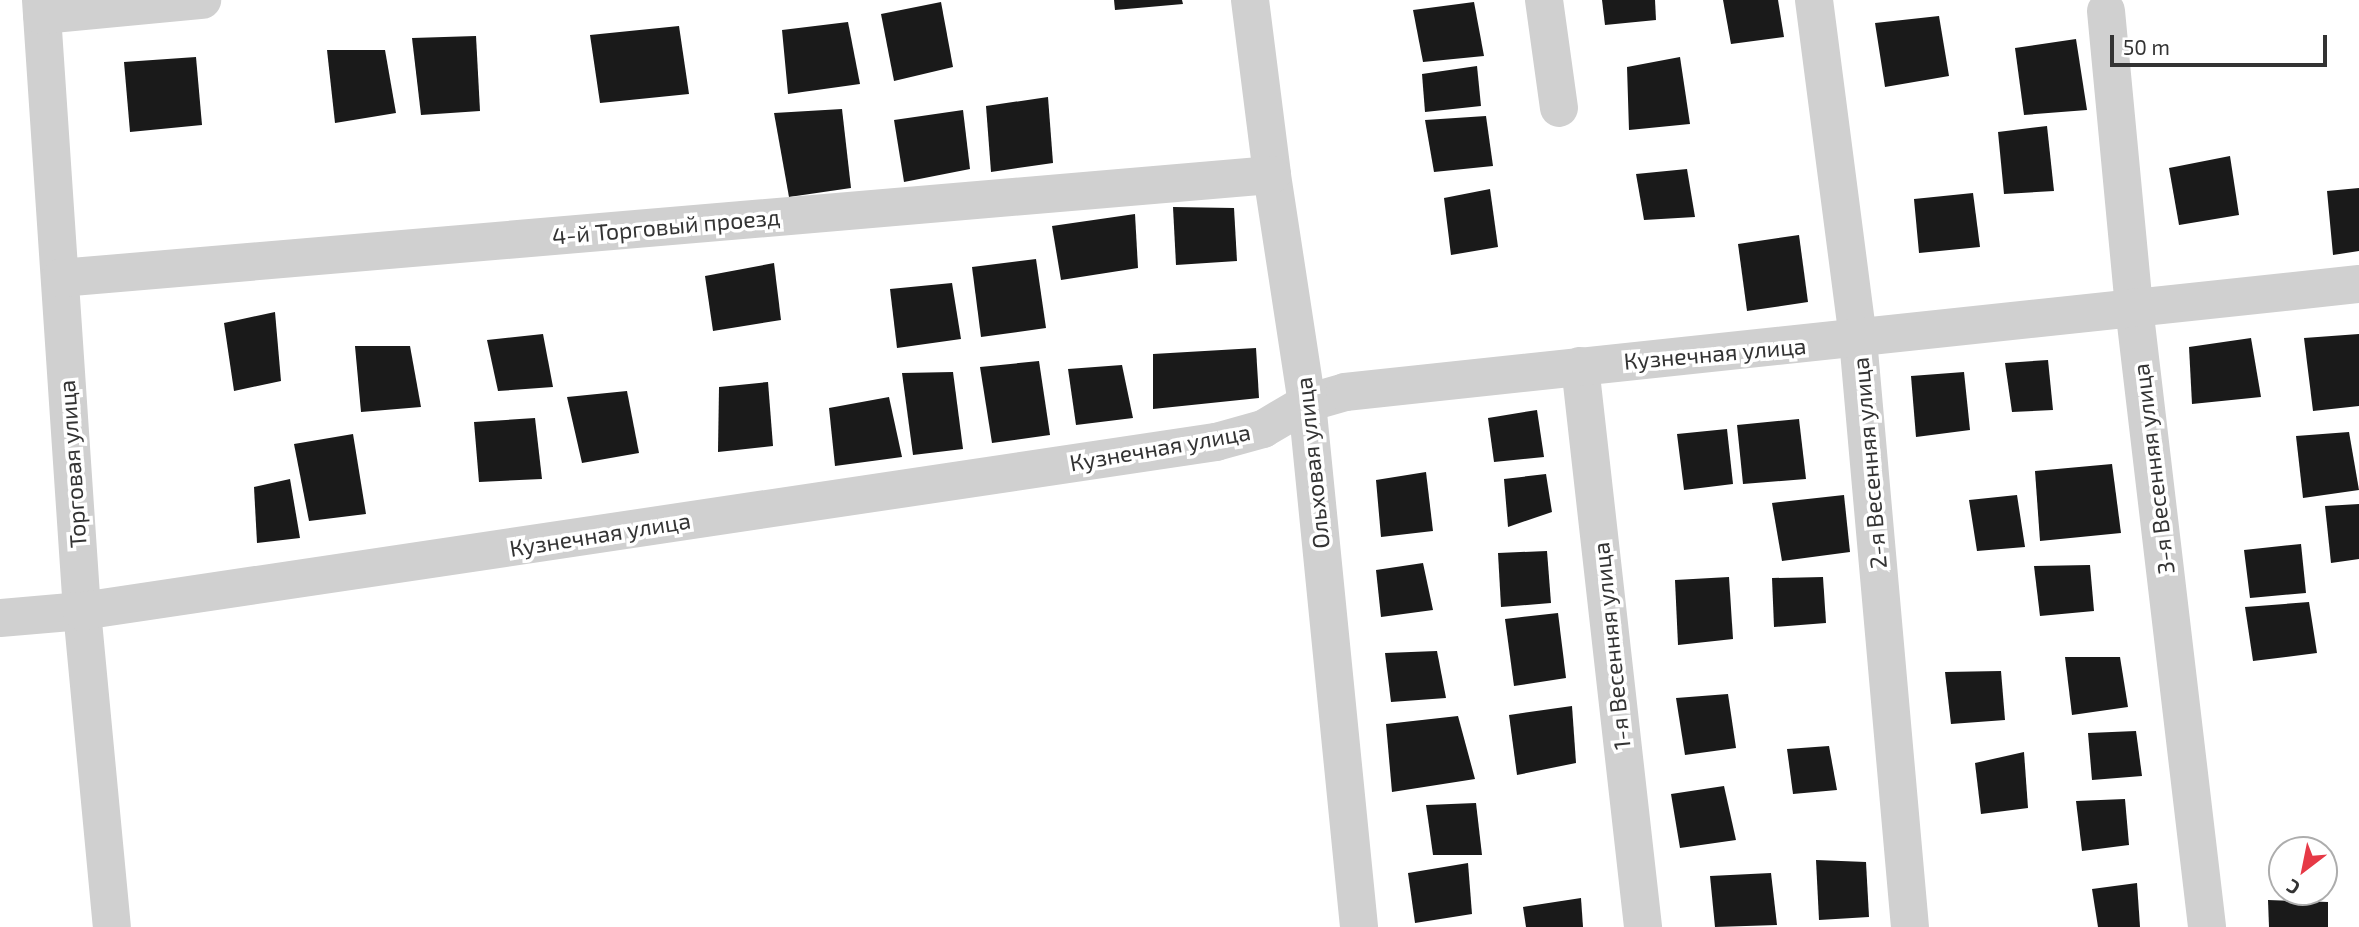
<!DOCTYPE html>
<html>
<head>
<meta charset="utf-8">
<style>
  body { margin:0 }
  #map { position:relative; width:2359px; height:927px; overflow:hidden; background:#fff; font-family:"Exo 2",sans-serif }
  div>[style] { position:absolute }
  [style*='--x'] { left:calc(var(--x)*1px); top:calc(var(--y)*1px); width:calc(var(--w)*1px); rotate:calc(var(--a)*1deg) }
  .building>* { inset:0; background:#1a1a1a }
  .minor>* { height:38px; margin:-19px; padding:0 19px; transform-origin:19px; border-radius:19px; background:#d0d0d0 }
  span { translate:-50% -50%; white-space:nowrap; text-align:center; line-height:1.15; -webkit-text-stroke:7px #fff; paint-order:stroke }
  .street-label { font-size:23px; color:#333 }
  .north { position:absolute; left:2268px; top:836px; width:70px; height:70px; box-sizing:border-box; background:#fff; border:2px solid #adadad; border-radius:50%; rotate:212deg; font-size:19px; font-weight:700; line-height:28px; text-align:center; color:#333 }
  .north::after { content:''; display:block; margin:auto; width:24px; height:32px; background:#e63946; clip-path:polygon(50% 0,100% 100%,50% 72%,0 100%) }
  .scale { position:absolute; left:2110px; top:35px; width:217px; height:32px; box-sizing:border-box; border:4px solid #333; border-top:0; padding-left:9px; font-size:21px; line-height:24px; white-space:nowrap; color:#333; -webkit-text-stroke:5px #fff; paint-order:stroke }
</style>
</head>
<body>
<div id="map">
  <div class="building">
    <div style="clip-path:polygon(1114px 0,1182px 0,1183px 4px,1115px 10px)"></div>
    <div style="clip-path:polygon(1602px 0,1655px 0,1656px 20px,1605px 25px)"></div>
    <div style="clip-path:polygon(1723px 0,1778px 0,1784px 37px,1731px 44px)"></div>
    <div style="clip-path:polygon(941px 2px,953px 67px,894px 81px,881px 14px)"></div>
    <div style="clip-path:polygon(1474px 2px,1484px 56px,1423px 62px,1413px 10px)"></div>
    <div style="clip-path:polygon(1939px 16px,1949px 76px,1885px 87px,1875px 23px)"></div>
    <div style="clip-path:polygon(848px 22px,860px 84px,788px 94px,782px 30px)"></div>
    <div style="clip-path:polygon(679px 26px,689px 94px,600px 103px,590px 35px)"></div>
    <div style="clip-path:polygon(476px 36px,480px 111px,421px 115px,412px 38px)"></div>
    <div style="clip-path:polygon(2076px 39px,2087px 110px,2024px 115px,2015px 48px)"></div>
    <div style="clip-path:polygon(327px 50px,385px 50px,396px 113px,335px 123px)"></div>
    <div style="clip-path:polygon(196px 57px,202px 125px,130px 132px,124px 62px)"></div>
    <div style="clip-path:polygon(1680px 57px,1690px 124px,1629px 130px,1627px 67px)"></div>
    <div style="clip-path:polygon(1477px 66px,1481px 106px,1425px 112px,1422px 74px)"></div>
    <div style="clip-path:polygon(1048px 97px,1053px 163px,991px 172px,986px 106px)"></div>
    <div style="clip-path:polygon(842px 109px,851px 188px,789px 197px,774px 113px)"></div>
    <div style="clip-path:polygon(963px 110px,970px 169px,904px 182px,894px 120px)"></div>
    <div style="clip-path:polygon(1486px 116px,1493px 166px,1434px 172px,1425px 120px)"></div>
    <div style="clip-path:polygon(2047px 126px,2054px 191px,2004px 194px,1998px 132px)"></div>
    <div style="clip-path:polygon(2230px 156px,2239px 215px,2179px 225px,2169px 168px)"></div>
    <div style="clip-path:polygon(1687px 169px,1695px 217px,1644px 220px,1636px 174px)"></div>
    <div style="clip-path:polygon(2359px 188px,2359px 251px,2333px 255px,2327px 191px)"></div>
    <div style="clip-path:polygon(1490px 189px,1498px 247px,1451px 255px,1444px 198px)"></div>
    <div style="clip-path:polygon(1973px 193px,1980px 247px,1919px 253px,1914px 199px)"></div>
    <div style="clip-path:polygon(1173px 207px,1234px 208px,1237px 261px,1176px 265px)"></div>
    <div style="clip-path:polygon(1135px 214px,1138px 268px,1061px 280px,1052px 226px)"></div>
    <div style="clip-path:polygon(1799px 235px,1808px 302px,1747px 311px,1738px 244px)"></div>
    <div style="clip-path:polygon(1036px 259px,1046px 328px,981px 337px,972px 267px)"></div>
    <div style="clip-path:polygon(774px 263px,781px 320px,713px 331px,705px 276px)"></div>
    <div style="clip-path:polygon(952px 283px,961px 339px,897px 348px,890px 289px)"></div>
    <div style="clip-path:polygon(275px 312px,281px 381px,234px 391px,224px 323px)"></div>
    <div style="clip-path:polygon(543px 334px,553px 387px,498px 391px,487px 340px)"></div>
    <div style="clip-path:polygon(2359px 334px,2359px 406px,2313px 411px,2304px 338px)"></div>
    <div style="clip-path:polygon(2251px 338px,2261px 397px,2192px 404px,2189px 347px)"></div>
    <div style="clip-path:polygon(355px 346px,410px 346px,421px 407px,361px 412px)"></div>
    <div style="clip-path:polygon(1256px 348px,1259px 398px,1153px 409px,1153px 354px)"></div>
    <div style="clip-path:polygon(2048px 360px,2053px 410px,2012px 412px,2005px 363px)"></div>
    <div style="clip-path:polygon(1039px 361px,1050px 435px,992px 443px,980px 367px)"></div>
    <div style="clip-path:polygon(1122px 365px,1133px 418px,1076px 425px,1068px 369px)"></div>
    <div style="clip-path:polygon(953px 372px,963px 449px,913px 455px,902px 373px)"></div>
    <div style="clip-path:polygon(1964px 372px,1970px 430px,1916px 437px,1911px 376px)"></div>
    <div style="clip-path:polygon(768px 382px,773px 446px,718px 452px,719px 387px)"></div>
    <div style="clip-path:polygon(627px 391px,639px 453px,582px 463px,567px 397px)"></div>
    <div style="clip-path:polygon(889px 397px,902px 457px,835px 466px,829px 408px)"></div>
    <div style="clip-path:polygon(1537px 410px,1544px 457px,1494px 462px,1488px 418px)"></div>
    <div style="clip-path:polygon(535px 418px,542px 479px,479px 482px,474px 422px)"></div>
    <div style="clip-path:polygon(1799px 419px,1806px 479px,1743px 484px,1737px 425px)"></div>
    <div style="clip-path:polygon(1727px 429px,1733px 484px,1684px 490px,1677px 434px)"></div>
    <div style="clip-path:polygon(2349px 432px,2359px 490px,2303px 498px,2296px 436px)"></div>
    <div style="clip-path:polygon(353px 434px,366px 514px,309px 521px,294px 444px)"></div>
    <div style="clip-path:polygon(2112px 464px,2121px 533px,2040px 541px,2035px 471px)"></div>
    <div style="clip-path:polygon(1426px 472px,1433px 531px,1381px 537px,1376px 480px)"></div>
    <div style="clip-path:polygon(1546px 474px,1552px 512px,1508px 527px,1504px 479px)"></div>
    <div style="clip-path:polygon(290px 479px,300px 538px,257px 543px,254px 487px)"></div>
    <div style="clip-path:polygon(1844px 495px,1850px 552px,1782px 561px,1772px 503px)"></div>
    <div style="clip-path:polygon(2017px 495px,2025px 547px,1977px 551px,1969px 500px)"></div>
    <div style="clip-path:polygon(2359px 504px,2359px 559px,2331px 563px,2325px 506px)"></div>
    <div style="clip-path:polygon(2301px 544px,2306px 593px,2250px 598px,2244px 550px)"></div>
    <div style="clip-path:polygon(1547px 551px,1551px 603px,1501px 607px,1498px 553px)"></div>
    <div style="clip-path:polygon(1423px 563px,1433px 610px,1381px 617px,1376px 570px)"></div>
    <div style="clip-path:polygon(2090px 565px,2094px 611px,2040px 616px,2034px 566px)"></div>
    <div style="clip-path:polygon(1729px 577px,1733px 639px,1678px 645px,1675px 580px)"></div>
    <div style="clip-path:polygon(1823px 577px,1826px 623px,1774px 627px,1772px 578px)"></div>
    <div style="clip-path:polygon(2309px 602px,2317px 653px,2253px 661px,2245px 607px)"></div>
    <div style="clip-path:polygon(1558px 613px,1566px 678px,1514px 686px,1505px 619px)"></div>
    <div style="clip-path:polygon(1437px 651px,1446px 698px,1391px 702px,1385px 653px)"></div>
    <div style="clip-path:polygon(2065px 657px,2120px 657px,2128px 707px,2072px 715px)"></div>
    <div style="clip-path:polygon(2001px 671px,2005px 720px,1951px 724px,1945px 672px)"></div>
    <div style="clip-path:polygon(1728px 694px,1736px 748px,1685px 755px,1676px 698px)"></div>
    <div style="clip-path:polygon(1572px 706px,1576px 763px,1517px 775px,1509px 715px)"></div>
    <div style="clip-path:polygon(1458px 716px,1475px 779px,1392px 792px,1386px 724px)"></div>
    <div style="clip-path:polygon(2136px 731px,2142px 776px,2092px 780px,2088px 733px)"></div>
    <div style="clip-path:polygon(1829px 746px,1837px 790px,1793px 794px,1787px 749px)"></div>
    <div style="clip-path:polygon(2024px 752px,2028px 808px,1981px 814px,1975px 763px)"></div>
    <div style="clip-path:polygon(1724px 786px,1736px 840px,1680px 848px,1671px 794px)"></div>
    <div style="clip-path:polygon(2125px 799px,2129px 845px,2082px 851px,2076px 801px)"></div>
    <div style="clip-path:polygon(1476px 803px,1482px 855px,1433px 855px,1426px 805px)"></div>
    <div style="clip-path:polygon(1816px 860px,1866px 862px,1869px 917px,1819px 920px)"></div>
    <div style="clip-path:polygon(1468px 863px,1472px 914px,1415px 923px,1408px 873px)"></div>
    <div style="clip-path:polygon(1771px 873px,1777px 925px,1715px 927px,1710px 876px)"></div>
    <div style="clip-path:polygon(2137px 883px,2140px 927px,2098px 927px,2092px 889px)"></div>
    <div style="clip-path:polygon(1581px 898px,1583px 927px,1526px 927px,1523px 907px)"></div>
    <div style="clip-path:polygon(2268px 900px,2328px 902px,2328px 927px,2269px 927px)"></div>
  </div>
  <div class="minor">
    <div style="--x:41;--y:0;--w:612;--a:86.16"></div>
    <div style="--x:82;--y:611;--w:317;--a:84.6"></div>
    <div style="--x:1250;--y:0;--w:176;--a:82.8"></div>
    <div style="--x:1272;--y:175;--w:231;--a:81.3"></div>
    <div style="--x:1307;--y:403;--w:527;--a:84.33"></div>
    <div style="--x:1544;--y:0;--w:109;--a:82.1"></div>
    <div style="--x:1814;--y:0;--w:342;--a:82.6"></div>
    <div style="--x:1858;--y:339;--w:590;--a:84.95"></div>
    <div style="--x:2106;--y:11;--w:297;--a:84.6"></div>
    <div style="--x:2134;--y:307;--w:624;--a:83.28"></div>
    <div style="--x:42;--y:15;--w:161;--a:-5.4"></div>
    <div style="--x:60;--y:278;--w:1216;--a:-4.86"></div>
    <div style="--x:1580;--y:366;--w:565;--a:83.59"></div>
    <div style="--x:0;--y:618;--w:82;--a:-4.9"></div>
    <div style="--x:82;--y:611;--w:1147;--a:-8.48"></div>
    <div style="--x:1216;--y:442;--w:49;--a:-15.5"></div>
    <div style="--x:1263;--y:429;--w:51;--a:-30.6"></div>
    <div style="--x:1307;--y:403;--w:40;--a:-16"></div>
    <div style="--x:1345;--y:392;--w:1020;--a:-6.08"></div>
  </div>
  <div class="street-label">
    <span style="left:666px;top:226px;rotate:-5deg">4-й Торговый проезд</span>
    <span style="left:1715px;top:353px;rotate:-5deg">Кузнечная улица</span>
    <span style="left:1160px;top:447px;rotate:-10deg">Кузнечная улица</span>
    <span style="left:1312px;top:463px;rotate:-96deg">Ольховая улица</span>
    <span style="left:1869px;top:463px;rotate:-95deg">2-я Весенняя улица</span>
    <span style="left:72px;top:464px;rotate:-94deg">Торговая улица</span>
    <span style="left:2153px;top:469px;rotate:-97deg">3-я Весенняя улица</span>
    <span style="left:600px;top:534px;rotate:-9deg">Кузнечная улица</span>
    <span style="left:1611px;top:646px;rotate:-96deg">1-я Весенняя улица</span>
  </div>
  <div class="north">С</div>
  <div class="scale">50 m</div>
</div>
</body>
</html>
